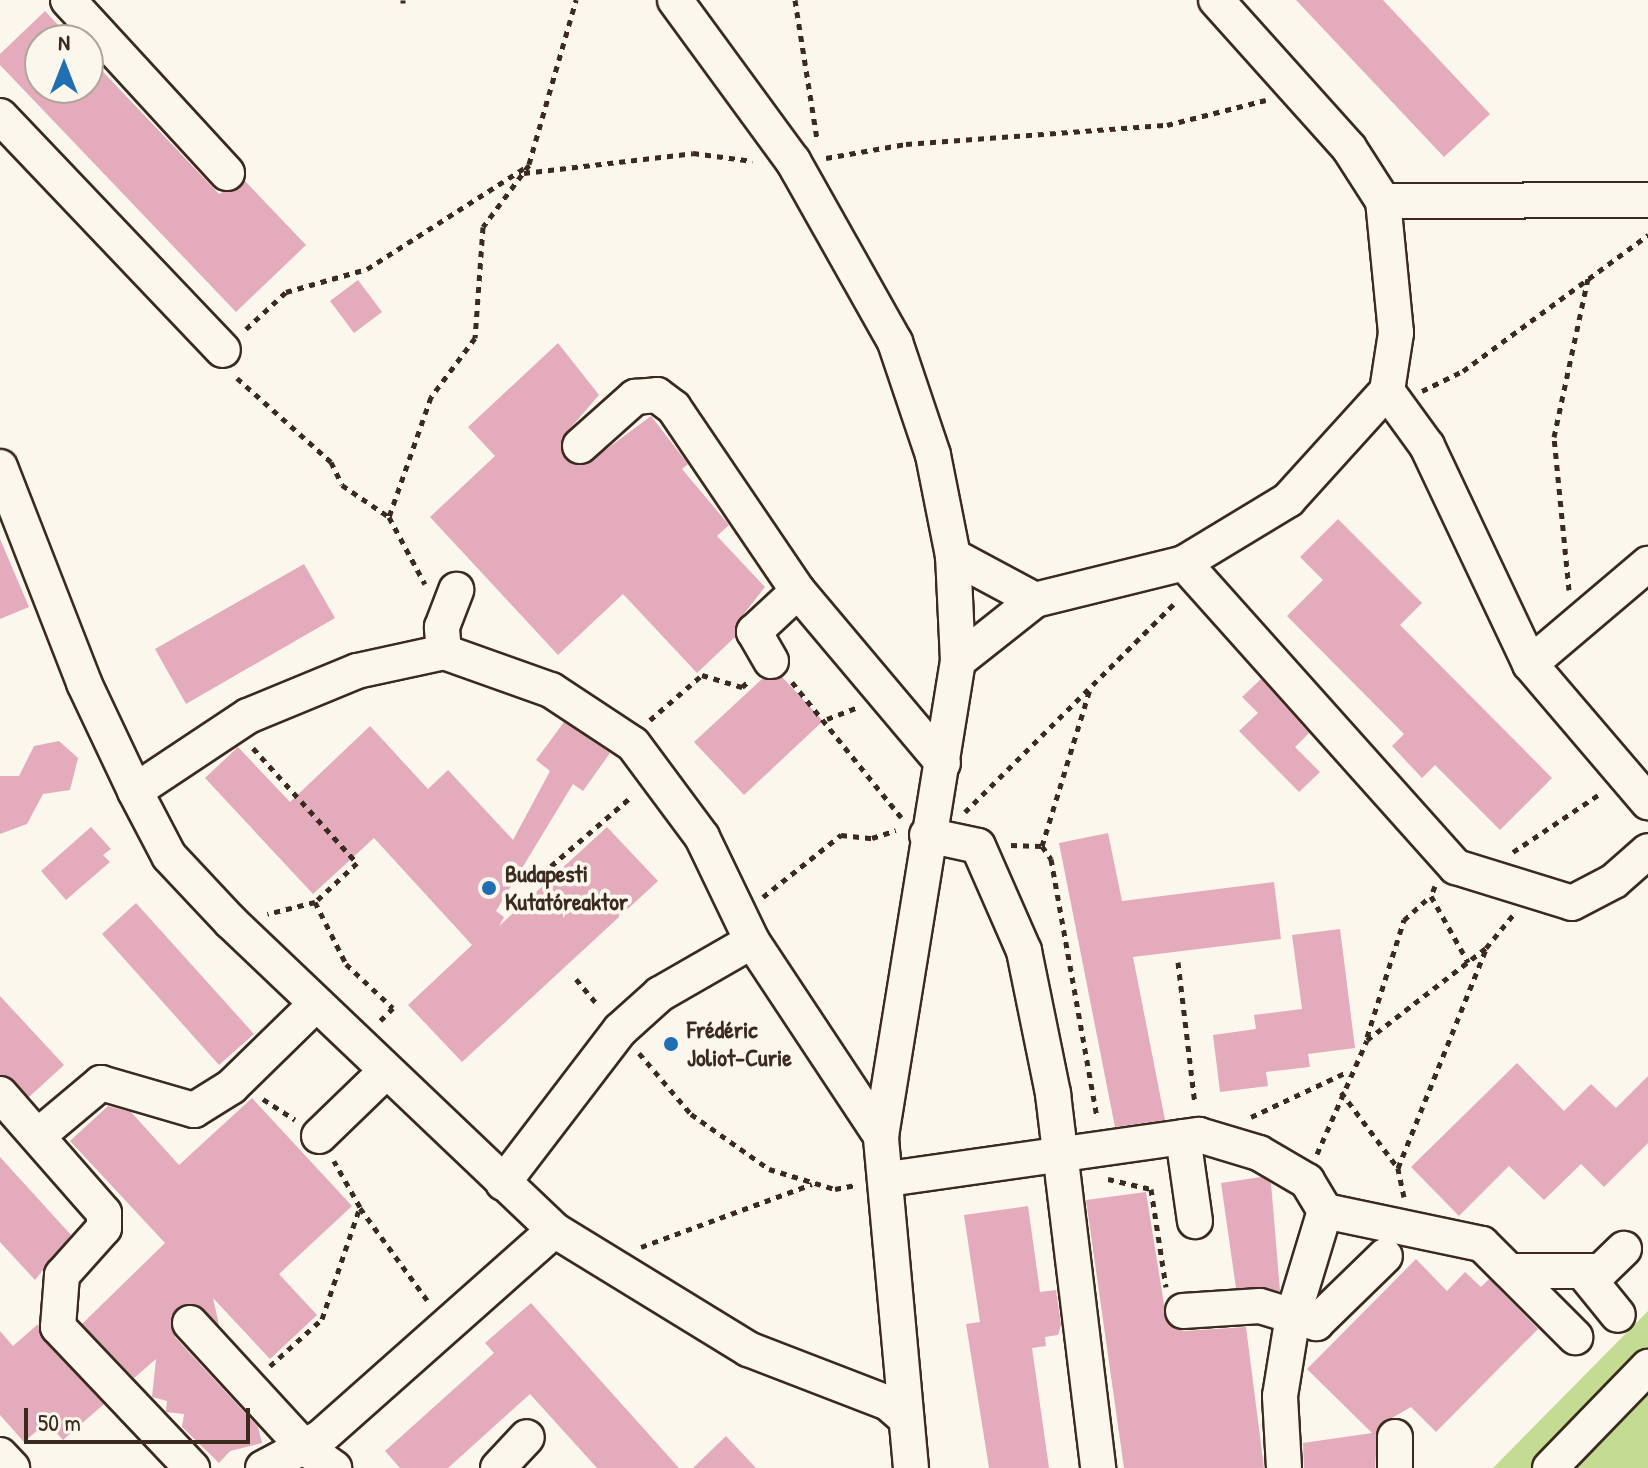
<!DOCTYPE html>
<html>
<head>
<meta charset="utf-8">
<style>
  body { margin:0 }
  #map { position:relative; width:1648px; height:1468px; overflow:hidden; background:#fbf7ec; font-family:"Patrick Hand",sans-serif }
  div>[style] { position:absolute }
  [style*='--x'] { left:calc(var(--x)*1px); top:calc(var(--y)*1px); width:calc(var(--w)*1px); rotate:calc(var(--a)*1deg) }
  .green>* { inset:0; background:#c4dc92 }
  .building>* { inset:0; background:#e4abbc }
  .path>* { height:5px; margin-top:-2.5px; transform-origin:0; background:repeating-linear-gradient(90deg,#3b2a1e 0 6px,transparent 0 12px) }
  .roads { filter:drop-shadow(2px 0 #3b2a1e) drop-shadow(-2px 0 #3b2a1e) drop-shadow(0 2px #3b2a1e) drop-shadow(0 -2px #3b2a1e) }
  .minor>* { height:34px; margin:-17px; padding:0 17px; transform-origin:17px; border-radius:17px; background:#fbf7ec }
  .dots>* { width:22px; height:22px; translate:-50% -50%; box-sizing:border-box; border:4px solid #fbf7ec; border-radius:50% }
  span { translate:-50% -50%; white-space:nowrap; text-align:center; line-height:1.15; -webkit-text-stroke:8px #fbf7ec; paint-order:stroke }
  .poi-label { font-size:24px; color:#3b2a1e; font-weight:700 }
  .left { translate:0 -50%; text-align:left }
  .north { position:absolute; left:24px; top:24px; width:80px; height:80px; box-sizing:border-box; background:#fbf7ec; border:2px solid #aea59a; border-radius:50%; rotate:0deg; font-size:22px; font-weight:700; line-height:32px; text-align:center; color:#3b2a1e }
  .north::after { content:''; display:block; margin:auto; width:28px; height:36px; background:#1f6fb2; clip-path:polygon(50% 0,100% 100%,50% 72%,0 100%) }
  .scale { position:absolute; left:24px; top:1408px; width:226px; height:36px; box-sizing:border-box; border:4px solid #3b2a1e; border-top:0; padding-left:10px; font-size:24px; line-height:28px; white-space:nowrap; color:#3b2a1e; -webkit-text-stroke:6px #fbf7ec; paint-order:stroke }
</style>
</head>
<body>
<div id="map">
  <div class="green">
    <div style="clip-path:polygon(1648px 1311px,1648px 1468px,1493px 1468px)"></div>
  </div>
  <div class="building">
    <div style="clip-path:polygon(1296px 0,1383px 0,1490px 114px,1444px 157px)"></div>
    <div style="clip-path:polygon(45px 11px,72px 40px,40px 40px,40px 88px,88px 88px,88px 56px,219px 194px,245px 181px,306px 245px,236px 312px,0 65px,0 54px)"></div>
    <div style="clip-path:polygon(358px 280px,382px 312px,354px 333px,330px 301px)"></div>
    <div style="clip-path:polygon(558px 343px,599px 395px,561px 439px,565px 459px,585px 465px,651px 416px,688px 464px,682px 469px,729px 525px,717px 536px,765px 587px,736px 624px,735px 637px,697px 673px,623px 594px,558px 655px,430px 517px,495px 456px,468px 427px)"></div>
    <div style="clip-path:polygon(1338px 519px,1422px 603px,1400px 625px,1552px 778px,1500px 830px,1435px 765px,1422px 778px,1392px 746px,1404px 734px,1287px 616px,1323px 580px,1300px 557px)"></div>
    <div style="clip-path:polygon(0 539px,29px 607px,0 619px)"></div>
    <div style="clip-path:polygon(304px 564px,335px 618px,186px 704px,155px 649px)"></div>
    <div style="clip-path:polygon(782px 677px,823px 721px,744px 795px,694px 742px,762px 679px)"></div>
    <div style="clip-path:polygon(1261px 679px,1309px 733px,1295px 747px,1320px 772px,1299px 792px,1239px 731px,1258px 713px,1242px 697px)"></div>
    <div style="clip-path:polygon(564px 722px,610px 753px,583px 791px,573px 784px,496px 911px,504px 917px,499px 926px,607px 827px,658px 881px,462px 1062px,408px 1005px,472px 945px,374px 838px,313px 894px,205px 778px,238px 747px,290px 802px,370px 726px,428px 789px,448px 770px,513px 840px,550px 771px,536px 760px)"></div>
    <div style="clip-path:polygon(59px 741px,78px 758px,70px 790px,43px 794px,27px 824px,0 834px,0 776px,19px 776px,34px 746px)"></div>
    <div style="clip-path:polygon(91px 827px,111px 849px,103px 855px,110px 862px,66px 900px,41px 871px)"></div>
    <div style="clip-path:polygon(1108px 833px,1122px 901px,1274px 882px,1281px 939px,1133px 957px,1165px 1120px,1115px 1127px,1059px 843px)"></div>
    <div style="clip-path:polygon(136px 903px,254px 1034px,219px 1065px,102px 934px)"></div>
    <div style="clip-path:polygon(1340px 929px,1355px 1048px,1308px 1054px,1310px 1067px,1266px 1072px,1268px 1086px,1220px 1092px,1213px 1035px,1256px 1029px,1254px 1015px,1302px 1009px,1292px 935px)"></div>
    <div style="clip-path:polygon(0 996px,64px 1065px,29px 1097px,0 1075px)"></div>
    <div style="clip-path:polygon(1517px 1063px,1564px 1111px,1591px 1084px,1616px 1108px,1648px 1076px,1648px 1143px,1604px 1187px,1581px 1164px,1544px 1200px,1509px 1166px,1459px 1216px,1411px 1167px)"></div>
    <div style="clip-path:polygon(252px 1098px,352px 1206px,279px 1274px,317px 1315px,270px 1359px,213px 1298px,219px 1325px,195px 1304px,171px 1316px,175px 1337px,258px 1427px,262px 1443px,230px 1451px,219px 1463px,182px 1427px,184px 1414px,166px 1412px,167px 1401px,152px 1397px,156px 1359px,134px 1378px,82px 1324px,165px 1243px,70px 1141px,108px 1106px,131px 1112px,179px 1165px)"></div>
    <div style="clip-path:polygon(0 1157px,71px 1235px,35px 1280px,0 1242px)"></div>
    <div style="clip-path:polygon(1261px 1177px,1271px 1183px,1280px 1291px,1236px 1288px,1221px 1183px)"></div>
    <div style="clip-path:polygon(1146px 1192px,1167px 1323px,1184px 1331px,1246px 1327px,1264px 1468px,1124px 1468px,1086px 1200px)"></div>
    <div style="clip-path:polygon(1028px 1206px,1040px 1292px,1056px 1290px,1061px 1325px,1058px 1335px,1045px 1337px,1046px 1346px,1032px 1348px,1049px 1468px,989px 1468px,966px 1324px,980px 1322px,964px 1215px)"></div>
    <div style="clip-path:polygon(1416px 1259px,1447px 1291px,1465px 1272px,1481px 1287px,1489px 1279px,1538px 1329px,1436px 1432px,1411px 1407px,1378px 1426px,1375px 1468px,1304px 1468px,1303px 1443px,1372px 1433px,1307px 1369px)"></div>
    <div style="clip-path:polygon(531px 1303px,679px 1468px,597px 1468px,530px 1394px,448px 1468px,400px 1468px,385px 1451px,494px 1353px,485px 1343px)"></div>
    <div style="clip-path:polygon(38px 1324px,44px 1341px,104px 1404px,63px 1440px,47px 1422px,24px 1442px,0 1415px,0 1331px,13px 1346px)"></div>
    <div style="clip-path:polygon(726px 1436px,756px 1468px,693px 1468px)"></div>
  </div>
  <div class="path">
    <div style="--x:403;--y:0;--w:3;--a:90"></div>
    <div style="--x:795;--y:0;--w:141;--a:81"></div>
    <div style="--x:826;--y:158;--w:81;--a:-9.9"></div>
    <div style="--x:906;--y:144;--w:262;--a:-4.2"></div>
    <div style="--x:1167;--y:125;--w:102;--a:-14.2"></div>
    <div style="--x:529;--y:164;--w:171;--a:-74"></div>
    <div style="--x:524;--y:173;--w:170;--a:-6.7"></div>
    <div style="--x:693;--y:153;--w:60;--a:7.7"></div>
    <div style="--x:246;--y:329;--w:54;--a:-42.8"></div>
    <div style="--x:286;--y:292;--w:84;--a:-15.9"></div>
    <div style="--x:367;--y:269;--w:193;--a:-32.7"></div>
    <div style="--x:529;--y:165;--w:77;--a:126.6"></div>
    <div style="--x:483;--y:227;--w:111;--a:94.1"></div>
    <div style="--x:475;--y:338;--w:74;--a:126.7"></div>
    <div style="--x:431;--y:397;--w:127;--a:109.3"></div>
    <div style="--x:237;--y:378;--w:126;--a:41.8"></div>
    <div style="--x:331;--y:462;--w:25;--a:64"></div>
    <div style="--x:342;--y:485;--w:57;--a:34.2"></div>
    <div style="--x:389;--y:517;--w:76;--a:61.8"></div>
    <div style="--x:1422;--y:391;--w:46;--a:-26"></div>
    <div style="--x:1463;--y:371;--w:230;--a:-36.3"></div>
    <div style="--x:1569;--y:590;--w:154;--a:-95.6"></div>
    <div style="--x:1554;--y:437;--w:162;--a:-77.9"></div>
    <div style="--x:792;--y:682;--w:174;--a:51.1"></div>
    <div style="--x:827;--y:719;--w:31;--a:-21"></div>
    <div style="--x:650;--y:720;--w:69;--a:-40.9"></div>
    <div style="--x:702;--y:675;--w:42;--a:16.7"></div>
    <div style="--x:742;--y:687;--w:11;--a:-41"></div>
    <div style="--x:253;--y:748;--w:155;--a:47.9"></div>
    <div style="--x:357;--y:863;--w:57;--a:137.1"></div>
    <div style="--x:315;--y:902;--w:49;--a:166"></div>
    <div style="--x:965;--y:812;--w:298;--a:-44.9"></div>
    <div style="--x:1011;--y:845;--w:31;--a:2"></div>
    <div style="--x:1042;--y:846;--w:16;--a:55"></div>
    <div style="--x:1051;--y:859;--w:263;--a:79.9"></div>
    <div style="--x:1042;--y:846;--w:164;--a:-73"></div>
    <div style="--x:1513;--y:852;--w:106;--a:-33.8"></div>
    <div style="--x:551;--y:866;--w:107;--a:-40.8"></div>
    <div style="--x:1435;--y:886;--w:11;--a:112"></div>
    <div style="--x:1431;--y:896;--w:76;--a:60.7"></div>
    <div style="--x:763;--y:897;--w:100;--a:-38.5"></div>
    <div style="--x:841;--y:835;--w:31;--a:6"></div>
    <div style="--x:872;--y:838;--w:25;--a:-18"></div>
    <div style="--x:315;--y:902;--w:69;--a:63.4"></div>
    <div style="--x:346;--y:964;--w:64;--a:43.1"></div>
    <div style="--x:393;--y:1008;--w:21;--a:135"></div>
    <div style="--x:1178;--y:962;--w:143;--a:83.2"></div>
    <div style="--x:576;--y:979;--w:35;--a:50"></div>
    <div style="--x:1367;--y:1037;--w:123;--a:-72.5"></div>
    <div style="--x:1404;--y:920;--w:36;--a:-42"></div>
    <div style="--x:639;--y:1053;--w:80;--a:49.6"></div>
    <div style="--x:691;--y:1114;--w:95;--a:35.2"></div>
    <div style="--x:769;--y:1169;--w:69;--a:16.9"></div>
    <div style="--x:835;--y:1189;--w:21;--a:-11"></div>
    <div style="--x:1341;--y:1092;--w:95;--a:53.1"></div>
    <div style="--x:263;--y:1099;--w:38;--a:33"></div>
    <div style="--x:1251;--y:1117;--w:106;--a:-25.1"></div>
    <div style="--x:1317;--y:1154;--w:124;--a:-66.3"></div>
    <div style="--x:1367;--y:1040;--w:150;--a:-37.7"></div>
    <div style="--x:1486;--y:948;--w:43;--a:-50.7"></div>
    <div style="--x:1108;--y:1179;--w:44;--a:13.1"></div>
    <div style="--x:1151;--y:1189;--w:99;--a:81.3"></div>
    <div style="--x:1404;--y:1197;--w:30;--a:-102"></div>
    <div style="--x:1398;--y:1168;--w:236;--a:-68.1"></div>
    <div style="--x:360;--y:1208;--w:114;--a:53.9"></div>
    <div style="--x:641;--y:1247;--w:182;--a:-20.2"></div>
    <div style="--x:270;--y:1366;--w:70;--a:-42.1"></div>
    <div style="--x:322;--y:1319;--w:118;--a:-71.3"></div>
    <div style="--x:360;--y:1207;--w:53;--a:-119.5"></div>
  </div>
  <div class="roads">
    <div class="minor">
      <div style="--x:68;--y:0;--w:235;--a:47.4"></div>
      <div style="--x:675;--y:0;--w:200;--a:53.8"></div>
      <div style="--x:793;--y:161;--w:208;--a:60.6"></div>
      <div style="--x:895;--y:342;--w:119;--a:71.4"></div>
      <div style="--x:933;--y:455;--w:103;--a:78.8"></div>
      <div style="--x:953;--y:556;--w:93;--a:28.2"></div>
      <div style="--x:0;--y:116;--w:323;--a:46.4"></div>
      <div style="--x:1383;--y:201;--w:265;--a:-0.2"></div>
      <div style="--x:1387;--y:391;--w:68;--a:54"></div>
      <div style="--x:1427;--y:446;--w:241;--a:64.7"></div>
      <div style="--x:1530;--y:664;--w:182;--a:49.5"></div>
      <div style="--x:580;--y:446;--w:74;--a:-41.7"></div>
      <div style="--x:635;--y:397;--w:22;--a:-5"></div>
      <div style="--x:657;--y:395;--w:21;--a:37"></div>
      <div style="--x:674;--y:408;--w:221;--a:55.9"></div>
      <div style="--x:798;--y:591;--w:225;--a:49.9"></div>
      <div style="--x:0;--y:467;--w:232;--a:68.7"></div>
      <div style="--x:84;--y:683;--w:119;--a:64.7"></div>
      <div style="--x:135;--y:791;--w:73;--a:62.4"></div>
      <div style="--x:169;--y:856;--w:91;--a:46.8"></div>
      <div style="--x:231;--y:922;--w:446;--a:43.6"></div>
      <div style="--x:554;--y:1230;--w:228;--a:31.5"></div>
      <div style="--x:748;--y:1349;--w:150;--a:21.1"></div>
      <div style="--x:888;--y:1403;--w:20;--a:41"></div>
      <div style="--x:1184;--y:563;--w:408;--a:48.2"></div>
      <div style="--x:1456;--y:867;--w:121;--a:17.2"></div>
      <div style="--x:1572;--y:903;--w:47;--a:-27.6"></div>
      <div style="--x:1614;--y:881;--w:45;--a:-41.4"></div>
      <div style="--x:444;--y:652;--w:25;--a:-95"></div>
      <div style="--x:442;--y:627;--w:40;--a:-69"></div>
      <div style="--x:771;--y:661;--w:34;--a:-120"></div>
      <div style="--x:754;--y:632;--w:60;--a:-43"></div>
      <div style="--x:958;--y:661;--w:98;--a:-38.4"></div>
      <div style="--x:1035;--y:600;--w:154;--a:-13.9"></div>
      <div style="--x:1184;--y:563;--w:122;--a:-31.2"></div>
      <div style="--x:1288;--y:500;--w:147;--a:-47.8"></div>
      <div style="--x:1387;--y:391;--w:59;--a:-81.2"></div>
      <div style="--x:1396;--y:333;--w:133;--a:-95.6"></div>
      <div style="--x:1383;--y:201;--w:63;--a:-122.7"></div>
      <div style="--x:1349;--y:148;--w:199;--a:-131.9"></div>
      <div style="--x:1530;--y:664;--w:155;--a:-40.3"></div>
      <div style="--x:135;--y:791;--w:136;--a:-33.6"></div>
      <div style="--x:248;--y:716;--w:118;--a:-22.4"></div>
      <div style="--x:357;--y:671;--w:89;--a:-12.3"></div>
      <div style="--x:444;--y:652;--w:114;--a:19.6"></div>
      <div style="--x:551;--y:690;--w:98;--a:33.4"></div>
      <div style="--x:633;--y:744;--w:116;--a:53.4"></div>
      <div style="--x:702;--y:837;--w:115;--a:64.3"></div>
      <div style="--x:752;--y:941;--w:234;--a:56.5"></div>
      <div style="--x:927;--y:835;--w:52;--a:12.2"></div>
      <div style="--x:978;--y:846;--w:115;--a:66.3"></div>
      <div style="--x:1024;--y:951;--w:146;--a:78.5"></div>
      <div style="--x:1053;--y:1094;--w:377;--a:83.1"></div>
      <div style="--x:0;--y:1094;--w:158;--a:48.8"></div>
      <div style="--x:104;--y:1213;--w:15;--a:90"></div>
      <div style="--x:104;--y:1228;--w:63;--a:131.8"></div>
      <div style="--x:62;--y:1275;--w:52;--a:94.4"></div>
      <div style="--x:58;--y:1327;--w:195;--a:46.5"></div>
      <div style="--x:39;--y:1135;--w:81;--a:-40"></div>
      <div style="--x:101;--y:1083;--w:97;--a:16.2"></div>
      <div style="--x:194;--y:1110;--w:44;--a:-31.9"></div>
      <div style="--x:231;--y:1087;--w:115;--a:-44.3"></div>
      <div style="--x:319;--y:1136;--w:91;--a:-44.1"></div>
      <div style="--x:1183;--y:1137;--w:85;--a:81.9"></div>
      <div style="--x:888;--y:1179;--w:314;--a:-8.1"></div>
      <div style="--x:1199;--y:1135;--w:63;--a:16.7"></div>
      <div style="--x:1259;--y:1153;--w:56;--a:30.3"></div>
      <div style="--x:1307;--y:1181;--w:35;--a:59"></div>
      <div style="--x:1325;--y:1211;--w:160;--a:11.9"></div>
      <div style="--x:1482;--y:1244;--w:132;--a:45"></div>
      <div style="--x:503;--y:1183;--w:193;--a:-52.6"></div>
      <div style="--x:620;--y:1030;--w:54;--a:-42"></div>
      <div style="--x:660;--y:994;--w:106;--a:-29.9"></div>
      <div style="--x:1511;--y:1271;--w:90;--a:0"></div>
      <div style="--x:1601;--y:1271;--w:32;--a:-44"></div>
      <div style="--x:1583;--y:1272;--w:55;--a:50.9"></div>
      <div style="--x:1183;--y:1311;--w:77;--a:-3.7"></div>
      <div style="--x:1260;--y:1306;--w:59;--a:16.9"></div>
      <div style="--x:1316;--y:1323;--w:96;--a:-44.2"></div>
      <div style="--x:190;--y:1323;--w:168;--a:47.4"></div>
      <div style="--x:304;--y:1447;--w:37;--a:35"></div>
      <div style="--x:1395;--y:1437;--w:31;--a:90"></div>
      <div style="--x:0;--y:1455;--w:18;--a:47"></div>
      <div style="--x:263;--y:1468;--w:64;--a:-27.8"></div>
      <div style="--x:320;--y:1438;--w:313;--a:-41.6"></div>
      <div style="--x:498;--y:1468;--w:42;--a:-46.9"></div>
      <div style="--x:911;--y:1468;--w:333;--a:-95.2"></div>
      <div style="--x:881;--y:1136;--w:481;--a:-80.8"></div>
      <div style="--x:958;--y:661;--w:105;--a:-92.7"></div>
      <div style="--x:1284;--y:1468;--w:72;--a:-93.2"></div>
      <div style="--x:1280;--y:1396;--w:81;--a:-80.8"></div>
      <div style="--x:1293;--y:1316;--w:110;--a:-73.1"></div>
      <div style="--x:1550;--y:1468;--w:141;--a:-45.9"></div>
    </div>
  </div>
  <div class="dots">
    <div style="left:489px;top:888px;background:#1f6fb2"></div>
    <div style="left:671px;top:1044px;background:#1f6fb2"></div>
  </div>
  <div class="poi-label">
    <span class="left" style="left:505px;top:888px">Budapesti<br>Kutatóreaktor</span>
    <span class="left" style="left:687px;top:1044px">Frédéric<br>Joliot-Curie</span>
  </div>
  <div class="north">N</div>
  <div class="scale">50 m</div>
</div>
</body>
</html>
